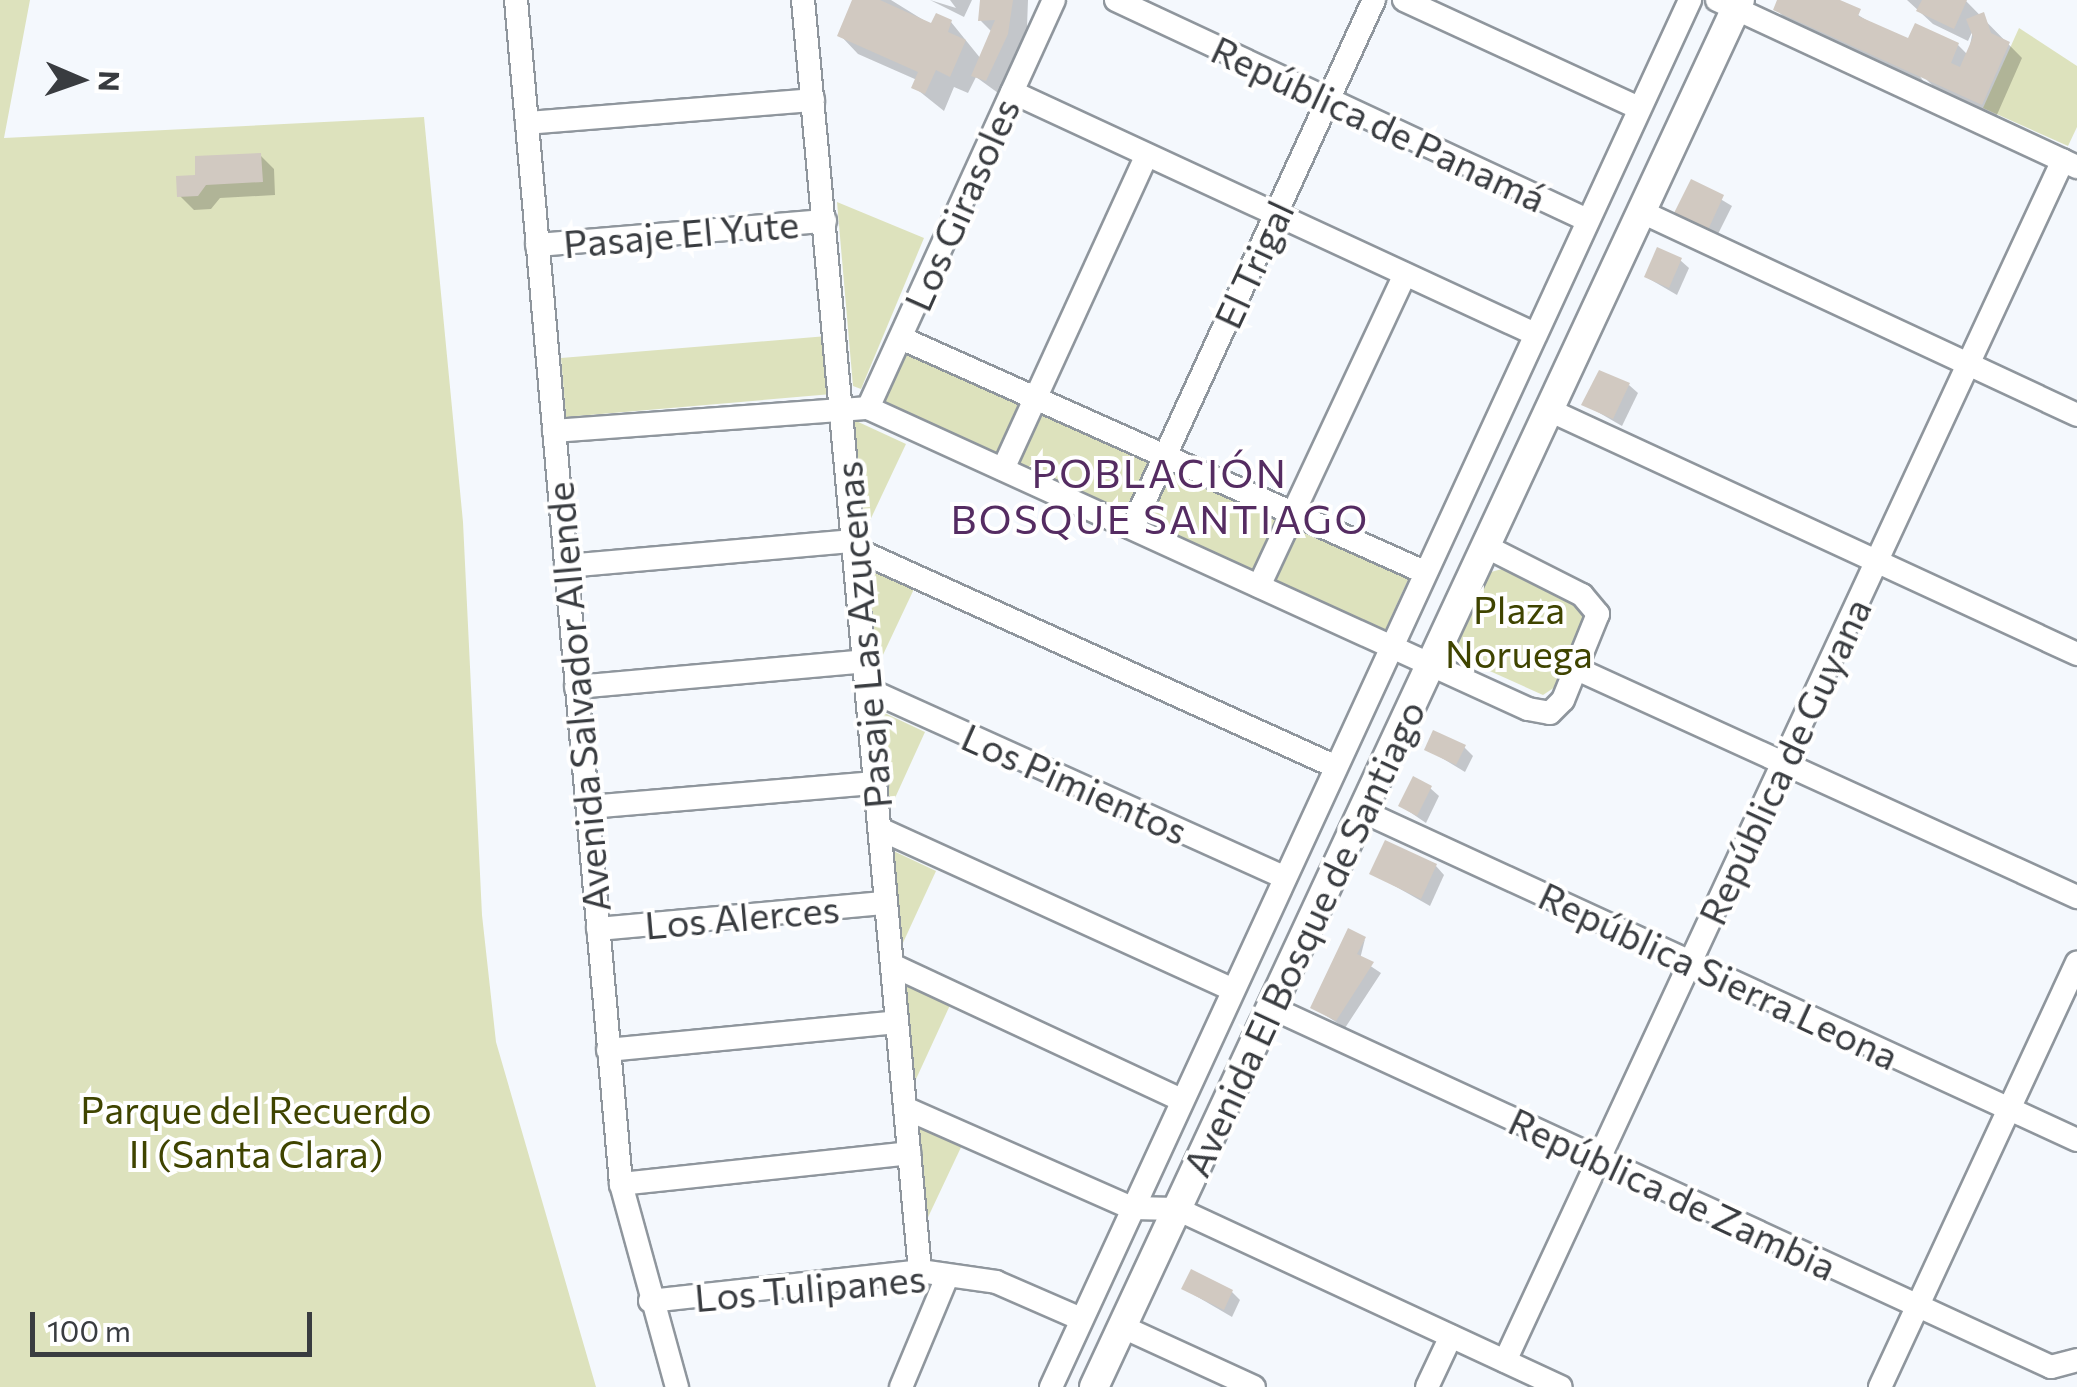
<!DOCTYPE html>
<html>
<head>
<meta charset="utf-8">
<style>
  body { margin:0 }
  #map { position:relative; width:2077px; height:1387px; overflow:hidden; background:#f4f8fd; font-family:Commissioner,sans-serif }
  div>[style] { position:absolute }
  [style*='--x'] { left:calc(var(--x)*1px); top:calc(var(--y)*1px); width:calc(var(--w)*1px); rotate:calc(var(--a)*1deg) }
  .green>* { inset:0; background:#dde2bd }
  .shadow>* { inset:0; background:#0003 }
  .building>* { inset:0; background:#d1c9c1 }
  .roads { filter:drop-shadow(2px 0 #8f969d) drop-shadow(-2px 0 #8f969d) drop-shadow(0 2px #8f969d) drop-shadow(0 -2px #8f969d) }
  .minor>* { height:22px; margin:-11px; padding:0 11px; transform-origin:11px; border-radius:11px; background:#fff }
  .major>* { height:28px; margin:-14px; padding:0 14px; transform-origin:14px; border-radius:14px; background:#fff }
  span { translate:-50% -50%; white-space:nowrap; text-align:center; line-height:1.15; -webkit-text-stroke:8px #fff; paint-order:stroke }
  .street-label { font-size:38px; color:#393c40 }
  .park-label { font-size:38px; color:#3f4400 }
  .neighbourhood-label { font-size:40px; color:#552c62; letter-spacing:2.5px }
  .north { position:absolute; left:30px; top:30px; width:100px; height:100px; -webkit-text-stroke:8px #fff; paint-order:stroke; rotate:92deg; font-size:28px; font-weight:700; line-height:40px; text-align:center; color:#393c40 }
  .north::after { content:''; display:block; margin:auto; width:35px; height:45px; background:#393c40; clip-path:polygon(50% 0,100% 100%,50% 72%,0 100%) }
  .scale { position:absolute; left:30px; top:1312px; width:282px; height:45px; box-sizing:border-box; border:5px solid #393c40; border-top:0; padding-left:12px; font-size:30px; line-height:35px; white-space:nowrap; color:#393c40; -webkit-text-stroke:8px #fff; paint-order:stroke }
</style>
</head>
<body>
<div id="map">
  <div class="green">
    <div style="clip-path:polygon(0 0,30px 0,4px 138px,424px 117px,463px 522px,482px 915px,496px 1042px,596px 1387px,0 1387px)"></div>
    <div style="clip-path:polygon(2019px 28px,2077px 66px,2077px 127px,2068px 146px,1983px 108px)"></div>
    <div style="clip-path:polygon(837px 202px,924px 238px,861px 389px,853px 386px)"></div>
    <div style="clip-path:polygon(827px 336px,832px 394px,566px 417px,561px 358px)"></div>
    <div style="clip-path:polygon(906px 346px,1411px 573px,1383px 635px,876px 407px)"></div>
    <div style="clip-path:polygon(854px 420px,906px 444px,865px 531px)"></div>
    <div style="clip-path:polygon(862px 565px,914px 589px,873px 676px)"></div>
    <div style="clip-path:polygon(1502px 569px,1577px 605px,1584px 618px,1555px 687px,1543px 695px,1463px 659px,1456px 648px,1491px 572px)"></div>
    <div style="clip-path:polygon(874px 708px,925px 732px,885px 820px)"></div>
    <div style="clip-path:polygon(885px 847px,936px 871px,896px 958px)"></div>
    <div style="clip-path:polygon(900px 979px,951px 1003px,911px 1090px)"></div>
    <div style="clip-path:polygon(911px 1119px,963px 1143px,922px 1230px)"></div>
  </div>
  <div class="shadow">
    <div style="clip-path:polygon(855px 0,891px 0,933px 26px,951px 22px,981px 59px,992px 32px,981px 21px,982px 0,1028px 0,1026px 54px,1005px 98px,976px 77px,968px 93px,954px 87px,944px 111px,914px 87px,917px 80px,858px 54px,840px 35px)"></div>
    <div style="clip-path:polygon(930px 0,956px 8px,950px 0,972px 0,964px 17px)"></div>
    <div style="clip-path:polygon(1780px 0,1834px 0,1908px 46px,1958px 45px,1968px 55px,1973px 30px,1968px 41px,1933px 24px,1907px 0,1965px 0,2022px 58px,1996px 117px,1939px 92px,1913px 66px,1928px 88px,1794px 28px,1776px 9px)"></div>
    <div style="clip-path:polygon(260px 155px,274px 169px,275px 195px,220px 198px,211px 209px,194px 210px,180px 196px)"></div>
    <div style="clip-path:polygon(1692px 182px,1732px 206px,1716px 238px,1685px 223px)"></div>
    <div style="clip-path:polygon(1680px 260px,1689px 268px,1677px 295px,1646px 277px)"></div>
    <div style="clip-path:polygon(1629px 385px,1638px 393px,1622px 426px,1584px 404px)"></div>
    <div style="clip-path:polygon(1464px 747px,1473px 756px,1465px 772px,1427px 749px)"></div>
    <div style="clip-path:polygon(1430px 788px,1439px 796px,1426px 823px,1401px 806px)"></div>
    <div style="clip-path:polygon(1436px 866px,1444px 875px,1430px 906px,1372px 873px)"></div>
    <div style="clip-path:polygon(1365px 939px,1360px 959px,1381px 973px,1345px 1028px,1313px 1007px)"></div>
    <div style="clip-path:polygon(1184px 1289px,1232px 1292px,1240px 1300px,1232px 1317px)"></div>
  </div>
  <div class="building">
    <div style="clip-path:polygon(852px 0,880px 0,931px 23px,936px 13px,952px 20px,948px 32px,966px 40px,950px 77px,936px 70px,925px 94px,911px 88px,918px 72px,837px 36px)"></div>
    <div style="clip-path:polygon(980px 0,1013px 0,1008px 34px,986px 81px,971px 76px,995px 20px,978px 21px)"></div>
    <div style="clip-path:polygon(1777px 0,1840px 0,1861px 9px,1858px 16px,1908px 38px,1915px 23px,1959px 43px,1951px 63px,1960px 67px,1973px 37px,1966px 19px,1984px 12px,1991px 33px,2010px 42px,1982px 105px,1773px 10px)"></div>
    <div style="clip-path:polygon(1922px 0,1967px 0,1954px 29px,1916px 11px)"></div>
    <div style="clip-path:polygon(261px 153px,263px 182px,206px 185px,198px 196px,177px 197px,176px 176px,195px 175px,195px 156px)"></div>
    <div style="clip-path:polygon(1691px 179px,1724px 195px,1707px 232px,1673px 215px)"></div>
    <div style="clip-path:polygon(1657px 247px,1682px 258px,1669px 288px,1644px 277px)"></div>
    <div style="clip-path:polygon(1599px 370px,1630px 383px,1613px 419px,1581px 405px)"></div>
    <div style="clip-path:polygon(1433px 730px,1466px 745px,1456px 765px,1424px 750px)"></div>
    <div style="clip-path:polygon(1413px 776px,1432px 786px,1417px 816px,1398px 806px)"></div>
    <div style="clip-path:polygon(1385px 840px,1437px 864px,1421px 899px,1369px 874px)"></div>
    <div style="clip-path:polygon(1348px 928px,1366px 937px,1357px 954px,1374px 962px,1336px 1021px,1310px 1008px)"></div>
    <div style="clip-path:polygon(1191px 1269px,1233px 1290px,1224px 1310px,1181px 1289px)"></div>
  </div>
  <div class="roads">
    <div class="minor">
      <div style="--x:516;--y:0;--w:1189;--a:84.93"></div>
      <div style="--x:621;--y:1184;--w:211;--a:74.6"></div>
      <div style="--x:803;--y:0;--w:1276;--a:84.74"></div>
      <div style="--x:1116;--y:0;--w:520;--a:25.04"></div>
      <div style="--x:1404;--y:0;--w:259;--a:24.7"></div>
      <div style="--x:1717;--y:0;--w:397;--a:24.9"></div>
      <div style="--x:1012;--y:92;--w:576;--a:24.83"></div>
      <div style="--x:527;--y:123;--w:287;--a:-4.6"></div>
      <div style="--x:1642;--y:212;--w:480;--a:25"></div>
      <div style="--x:537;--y:245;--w:289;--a:-4.8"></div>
      <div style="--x:901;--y:338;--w:573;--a:24.1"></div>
      <div style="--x:868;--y:408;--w:448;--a:-65.5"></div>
      <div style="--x:1549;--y:410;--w:582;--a:24.8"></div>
      <div style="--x:554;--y:431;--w:315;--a:-4.2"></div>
      <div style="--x:868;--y:408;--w:725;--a:24.52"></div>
      <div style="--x:1528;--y:709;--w:22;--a:10"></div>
      <div style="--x:1550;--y:713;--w:18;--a:-45"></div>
      <div style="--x:1563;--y:700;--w:93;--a:-67.9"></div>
      <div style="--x:1598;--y:614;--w:25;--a:-130"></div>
      <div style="--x:1582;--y:595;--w:109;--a:-153.2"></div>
      <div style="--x:1003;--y:469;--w:344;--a:-65.4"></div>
      <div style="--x:1132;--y:528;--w:581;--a:-65.38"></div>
      <div style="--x:855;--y:549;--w:526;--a:24.37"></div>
      <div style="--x:566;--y:566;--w:289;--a:-5"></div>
      <div style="--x:1259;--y:586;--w:344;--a:-64.9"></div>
      <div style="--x:1577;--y:669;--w:550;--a:24.51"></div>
      <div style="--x:576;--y:687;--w:290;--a:-5.1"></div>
      <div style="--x:867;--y:689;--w:457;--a:24.3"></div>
      <div style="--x:588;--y:807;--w:289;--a:-4.8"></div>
      <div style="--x:1362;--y:811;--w:787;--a:24.71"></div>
      <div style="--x:880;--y:829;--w:386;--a:24.5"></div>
      <div style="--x:598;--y:929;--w:289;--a:-5.2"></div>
      <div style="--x:892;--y:965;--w:318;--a:25"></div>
      <div style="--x:1270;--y:1007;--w:860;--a:24.75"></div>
      <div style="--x:2051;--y:1367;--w:27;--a:-15"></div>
      <div style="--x:608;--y:1050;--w:290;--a:-5.5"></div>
      <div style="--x:905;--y:1108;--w:248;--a:23.8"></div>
      <div style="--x:1132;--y:1208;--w:45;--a:1.3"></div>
      <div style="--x:1177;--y:1209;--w:423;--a:24.9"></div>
      <div style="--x:621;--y:1184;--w:290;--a:-6.1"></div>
      <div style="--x:650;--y:1301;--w:272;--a:-6.3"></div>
      <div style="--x:920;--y:1271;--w:77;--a:8.2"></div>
      <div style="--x:996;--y:1282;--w:93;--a:23.5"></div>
      <div style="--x:1123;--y:1327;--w:144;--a:24.6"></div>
      <div style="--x:1505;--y:1361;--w:1324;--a:-65.08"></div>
      <div style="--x:901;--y:1387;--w:119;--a:-67.3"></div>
      <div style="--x:1051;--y:1387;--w:1527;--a:-65.26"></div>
      <div style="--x:1427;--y:1387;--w:56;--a:-64.8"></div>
      <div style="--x:1880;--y:1387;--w:468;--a:-65.1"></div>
    </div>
    <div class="major">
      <div style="--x:1094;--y:1387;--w:1530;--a:-65.03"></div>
    </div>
  </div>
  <div class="street-label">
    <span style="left:1379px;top:123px;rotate:25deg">República de Panamá</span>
    <span style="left:961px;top:204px;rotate:-66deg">Los Girasoles</span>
    <span style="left:681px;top:233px;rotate:-5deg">Pasaje El Yute</span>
    <span style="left:1253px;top:264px;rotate:-65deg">El Trigal</span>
    <span style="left:862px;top:635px;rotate:-95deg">Pasaje Las Azucenas</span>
    <span style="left:577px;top:697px;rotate:-95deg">Avenida Salvador Allende</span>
    <span style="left:1784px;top:761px;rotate:-65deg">República de Guyana</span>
    <span style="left:1075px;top:783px;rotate:24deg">Los Pimientos</span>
    <span style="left:742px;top:916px;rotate:-5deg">Los Alerces</span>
    <span style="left:1303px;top:938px;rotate:-65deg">Avenida El Bosque de Santiago</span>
    <span style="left:1719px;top:975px;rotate:25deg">República Sierra Leona</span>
    <span style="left:1673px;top:1193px;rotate:25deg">República de Zambia</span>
    <span style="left:810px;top:1287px;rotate:-5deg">Los Tulipanes</span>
  </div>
  <div class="park-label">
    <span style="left:1519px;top:631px">Plaza<br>Noruega</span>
    <span style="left:256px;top:1131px">Parque del Recuerdo<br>II (Santa Clara)</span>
  </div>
  <div class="neighbourhood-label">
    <span style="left:1160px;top:495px">POBLACIÓN<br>BOSQUE SANTIAGO</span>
  </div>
  <div class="north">N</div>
  <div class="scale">100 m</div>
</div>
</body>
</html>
